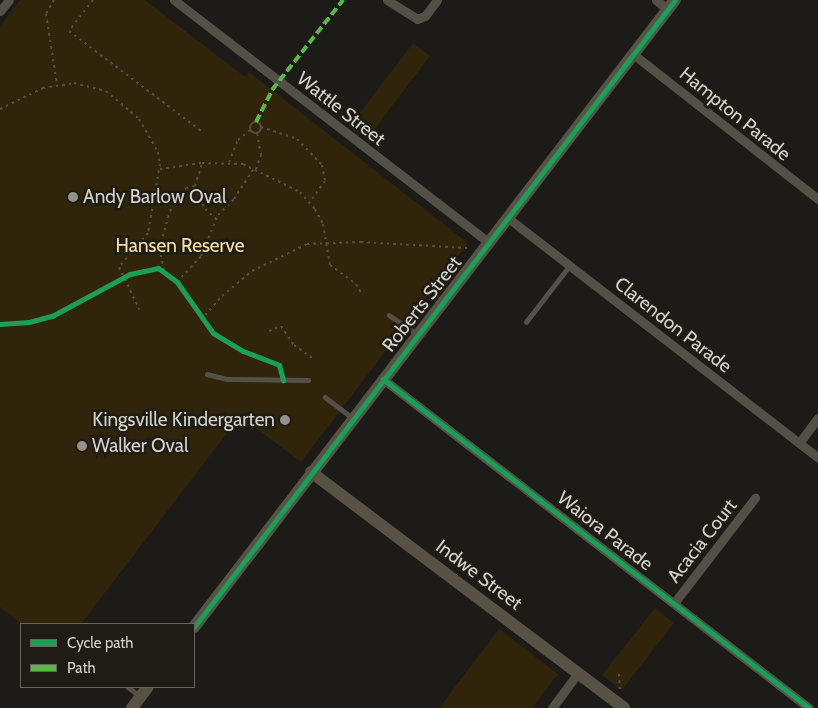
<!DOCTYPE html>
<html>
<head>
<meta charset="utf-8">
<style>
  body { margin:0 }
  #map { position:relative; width:818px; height:708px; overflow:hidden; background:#1c1b17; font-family:Cabin,sans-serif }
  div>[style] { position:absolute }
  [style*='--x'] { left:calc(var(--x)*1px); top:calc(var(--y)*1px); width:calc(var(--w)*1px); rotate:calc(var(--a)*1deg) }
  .green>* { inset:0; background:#30250b }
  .path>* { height:2px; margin-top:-1px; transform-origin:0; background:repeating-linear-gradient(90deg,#524f47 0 2.5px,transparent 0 6.5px) }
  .path>.ring { margin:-1px; padding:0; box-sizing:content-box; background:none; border:2px solid #524f47; border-radius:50% }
  .lane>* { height:4.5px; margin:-2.25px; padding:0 2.25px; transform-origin:2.25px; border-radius:2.25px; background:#545047 }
  .street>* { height:9px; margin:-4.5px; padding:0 4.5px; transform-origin:4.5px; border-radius:4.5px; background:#545047 }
  .secondary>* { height:12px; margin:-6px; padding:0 6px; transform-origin:6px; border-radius:6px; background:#575245 }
  .quiet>* { height:4px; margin-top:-2px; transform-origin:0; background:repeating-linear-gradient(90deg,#58b947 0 8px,transparent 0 12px) }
  .cycleway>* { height:5px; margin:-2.5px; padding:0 2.5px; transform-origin:2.5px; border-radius:2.5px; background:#1a9f57 }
  .dots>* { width:14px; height:14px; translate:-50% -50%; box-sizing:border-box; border:2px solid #1f1c14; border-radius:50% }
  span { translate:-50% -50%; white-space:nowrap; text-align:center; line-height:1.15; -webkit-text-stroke:5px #1f1c14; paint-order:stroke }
  .street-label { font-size:19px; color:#d4d2cc }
  .poi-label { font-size:19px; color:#d4d2cc }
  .left { translate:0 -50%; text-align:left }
  .right { translate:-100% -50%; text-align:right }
  .park-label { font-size:19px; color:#f9e0a5 }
  .legend { position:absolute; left:20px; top:623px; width:175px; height:65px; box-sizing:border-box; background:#1f1c14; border:1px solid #67655e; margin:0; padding:6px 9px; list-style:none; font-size:15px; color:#d4d2cc }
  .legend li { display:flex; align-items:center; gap:10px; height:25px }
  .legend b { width:25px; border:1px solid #67655e }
</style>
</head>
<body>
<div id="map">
  <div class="green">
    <div style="clip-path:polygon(20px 0,145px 0,245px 77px,249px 72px,468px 243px,301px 462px,240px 416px,81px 624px,22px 624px,0 607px,0 26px)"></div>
    <div style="clip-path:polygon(413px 43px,430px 56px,370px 135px,353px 122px)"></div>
    <div style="clip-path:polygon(655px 608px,674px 623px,622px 690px,602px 675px)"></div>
    <div style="clip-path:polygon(499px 629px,558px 674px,532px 708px,439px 708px)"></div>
  </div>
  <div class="path">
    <div style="--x:54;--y:0;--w:16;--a:120"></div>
    <div style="--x:46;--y:14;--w:71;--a:81.1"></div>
    <div style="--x:93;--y:0;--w:39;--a:128"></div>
    <div style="--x:69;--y:31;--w:166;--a:37.1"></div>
    <div style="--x:0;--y:109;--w:48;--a:-26"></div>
    <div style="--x:43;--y:88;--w:31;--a:-9"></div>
    <div style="--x:74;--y:83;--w:33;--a:14"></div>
    <div style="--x:106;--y:91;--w:43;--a:40.3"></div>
    <div style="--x:139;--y:119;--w:38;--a:60"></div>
    <div style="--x:158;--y:152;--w:12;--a:81"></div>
    <div style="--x:160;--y:164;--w:70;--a:99.9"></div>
    <div style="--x:148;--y:233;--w:45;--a:130.5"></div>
    <div style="--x:119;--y:267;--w:47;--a:64.5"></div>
    <div class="ring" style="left:249.5px;top:121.5px;width:9px;height:9px"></div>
    <div style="--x:261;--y:127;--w:38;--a:18"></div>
    <div style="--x:297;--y:139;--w:36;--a:46"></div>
    <div style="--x:322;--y:165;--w:16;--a:79"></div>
    <div style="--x:325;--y:181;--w:26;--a:126"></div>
    <div style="--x:229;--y:162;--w:24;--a:-68"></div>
    <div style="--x:238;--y:140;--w:16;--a:-40"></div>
    <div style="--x:160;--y:169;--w:42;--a:-8.1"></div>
    <div style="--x:202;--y:163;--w:41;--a:1.4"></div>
    <div style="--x:243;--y:164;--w:64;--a:26.2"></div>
    <div style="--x:300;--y:192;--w:23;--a:49"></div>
    <div style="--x:315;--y:209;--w:17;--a:62"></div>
    <div style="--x:323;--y:224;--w:42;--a:80.3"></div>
    <div style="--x:330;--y:265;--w:32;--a:36"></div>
    <div style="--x:356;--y:284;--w:13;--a:61"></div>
    <div style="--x:256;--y:169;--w:15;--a:-70"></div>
    <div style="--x:261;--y:155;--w:23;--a:-100"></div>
    <div style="--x:195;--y:186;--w:25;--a:67"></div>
    <div style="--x:205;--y:209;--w:15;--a:42"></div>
    <div style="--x:164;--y:270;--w:22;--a:-103"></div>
    <div style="--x:159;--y:249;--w:40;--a:-74"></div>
    <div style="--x:170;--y:211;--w:28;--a:-55"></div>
    <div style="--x:186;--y:188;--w:9;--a:-13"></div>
    <div style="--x:195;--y:186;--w:24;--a:-73"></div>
    <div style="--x:177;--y:282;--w:35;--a:-47"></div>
    <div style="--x:201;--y:256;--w:44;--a:-67.5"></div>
    <div style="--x:218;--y:215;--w:23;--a:-45"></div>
    <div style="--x:234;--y:199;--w:37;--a:-57"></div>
    <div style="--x:201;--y:320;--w:32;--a:-49"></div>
    <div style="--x:222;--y:296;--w:39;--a:-40"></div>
    <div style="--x:252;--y:271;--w:61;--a:-26.1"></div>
    <div style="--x:307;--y:244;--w:54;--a:-2.1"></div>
    <div style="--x:361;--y:242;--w:106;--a:3.2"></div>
    <div style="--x:269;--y:331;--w:13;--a:-23"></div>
    <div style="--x:281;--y:326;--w:23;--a:56"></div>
    <div style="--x:294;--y:345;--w:22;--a:36"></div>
    <div style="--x:619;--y:674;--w:17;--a:87"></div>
  </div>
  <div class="lane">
    <div style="--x:389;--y:315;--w:34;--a:34"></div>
    <div style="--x:526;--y:322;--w:72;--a:-52.3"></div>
    <div style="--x:207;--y:374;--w:21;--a:14"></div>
    <div style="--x:227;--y:379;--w:81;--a:0.7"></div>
    <div style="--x:325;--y:397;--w:34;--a:37"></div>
    <div style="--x:128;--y:687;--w:15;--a:37"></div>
  </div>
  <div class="street">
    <div style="--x:174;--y:0;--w:398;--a:37.6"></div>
    <div style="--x:387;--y:0;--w:36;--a:32"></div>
    <div style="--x:417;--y:19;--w:9;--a:-21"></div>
    <div style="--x:425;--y:16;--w:20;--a:-53"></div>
    <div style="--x:656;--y:0;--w:14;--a:39"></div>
    <div style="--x:0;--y:11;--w:14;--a:-51"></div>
    <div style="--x:633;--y:54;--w:235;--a:38.1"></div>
    <div style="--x:508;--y:218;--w:392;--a:37.7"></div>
    <div style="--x:383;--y:379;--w:538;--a:37.68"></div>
    <div style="--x:799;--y:443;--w:31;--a:-53"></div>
    <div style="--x:674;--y:603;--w:133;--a:-52.4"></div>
    <div style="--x:552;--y:708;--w:44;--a:-53.4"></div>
  </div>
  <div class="secondary">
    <div style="--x:311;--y:472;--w:392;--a:37"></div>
    <div style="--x:194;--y:627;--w:790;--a:-52.51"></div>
    <div style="--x:132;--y:708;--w:26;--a:-53"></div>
  </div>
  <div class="quiet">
    <div style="--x:256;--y:122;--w:36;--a:-63"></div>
    <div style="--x:272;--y:90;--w:115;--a:-51.7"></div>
  </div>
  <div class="cycleway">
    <div style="--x:0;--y:324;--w:29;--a:-4"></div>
    <div style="--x:29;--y:322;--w:24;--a:-15"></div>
    <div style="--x:52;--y:316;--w:89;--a:-28.3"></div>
    <div style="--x:130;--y:274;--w:29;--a:-12"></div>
    <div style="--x:158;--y:268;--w:24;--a:36"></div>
    <div style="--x:177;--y:282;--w:62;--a:54.8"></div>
    <div style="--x:213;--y:333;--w:35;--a:31"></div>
    <div style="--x:243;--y:351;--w:39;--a:21"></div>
    <div style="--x:279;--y:365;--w:16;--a:75"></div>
    <div style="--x:383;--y:379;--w:538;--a:37.68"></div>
    <div style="--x:194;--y:627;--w:790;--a:-52.51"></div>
  </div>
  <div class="dots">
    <div style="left:73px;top:197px;background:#94928d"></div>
    <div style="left:285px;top:420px;background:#94928d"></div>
    <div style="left:82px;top:446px;background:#94928d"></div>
  </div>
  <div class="street-label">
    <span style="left:341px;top:109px;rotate:38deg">Wattle Street</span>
    <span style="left:735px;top:114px;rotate:39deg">Hampton Parade</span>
    <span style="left:422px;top:304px;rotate:-52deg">Roberts Street</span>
    <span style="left:673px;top:325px;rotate:38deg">Clarendon Parade</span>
    <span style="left:605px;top:531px;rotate:38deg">Waiora Parade</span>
    <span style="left:702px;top:541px;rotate:-52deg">Acacia Court</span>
    <span style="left:479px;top:575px;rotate:37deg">Indwe Street</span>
  </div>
  <div class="poi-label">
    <span class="left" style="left:83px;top:197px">Andy Barlow Oval</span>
    <span class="right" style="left:275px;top:420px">Kingsville Kindergarten</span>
    <span class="left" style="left:92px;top:446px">Walker Oval</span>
  </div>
  <div class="park-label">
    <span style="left:180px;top:246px">Hansen Reserve</span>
  </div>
  <ul class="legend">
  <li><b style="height:6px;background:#1a9f57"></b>Cycle path</li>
  <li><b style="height:6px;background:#58b947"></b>Path</li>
  </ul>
</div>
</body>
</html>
